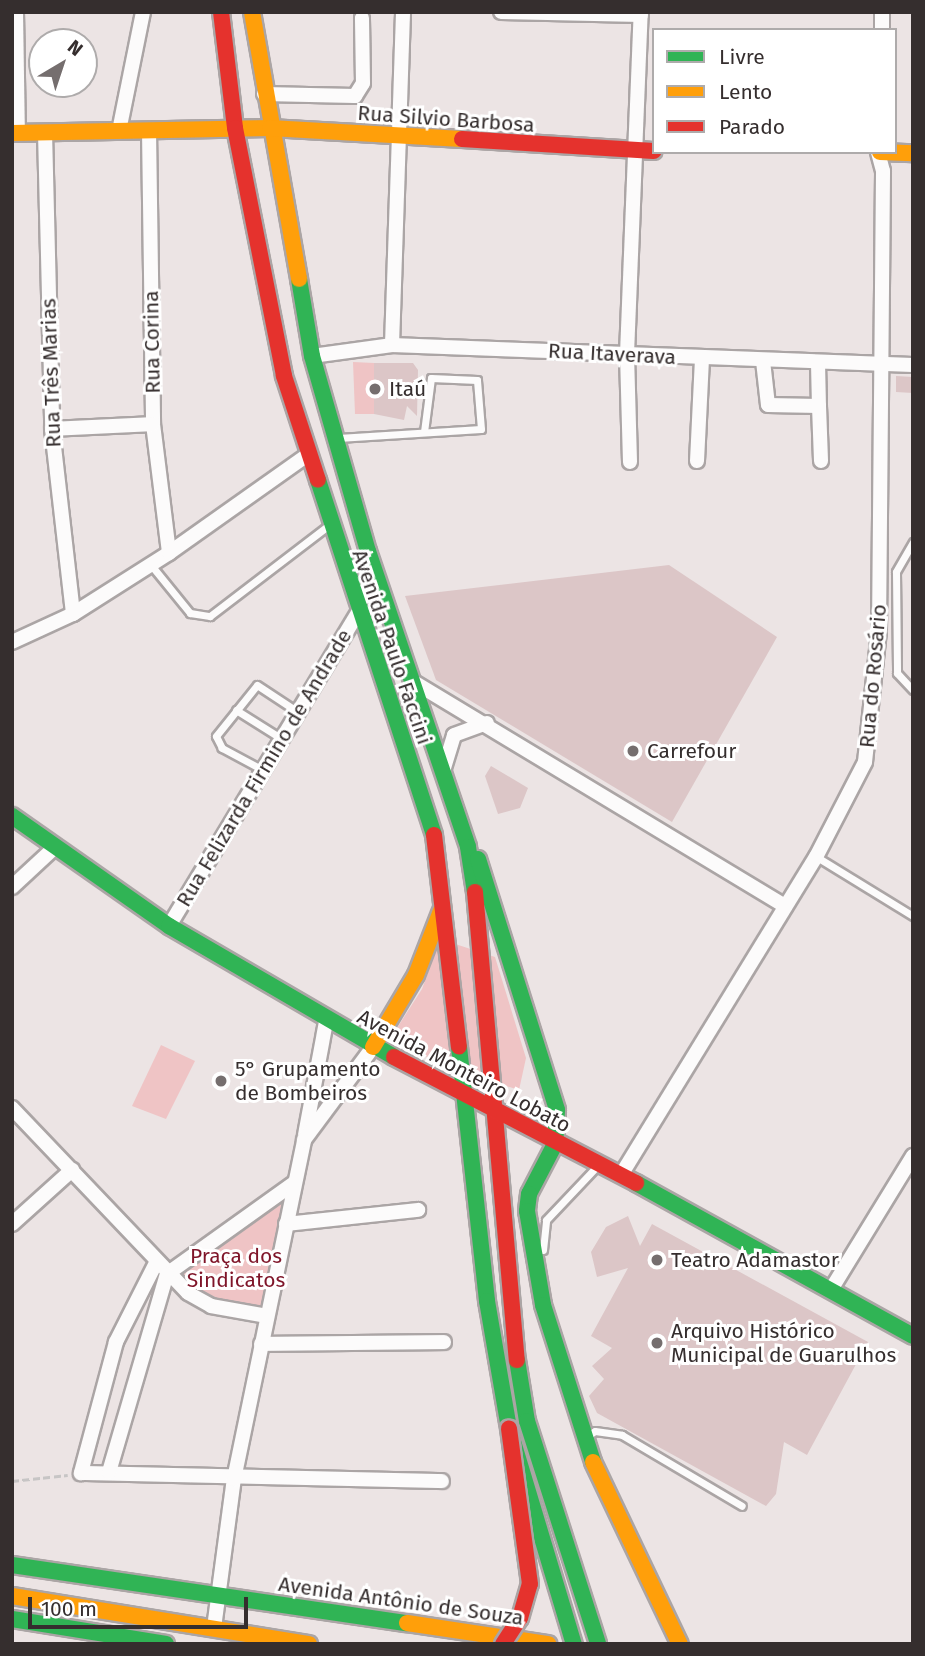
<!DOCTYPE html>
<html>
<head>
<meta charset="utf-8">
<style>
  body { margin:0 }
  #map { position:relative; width:925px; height:1656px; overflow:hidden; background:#ece4e4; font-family:"Fira Sans",sans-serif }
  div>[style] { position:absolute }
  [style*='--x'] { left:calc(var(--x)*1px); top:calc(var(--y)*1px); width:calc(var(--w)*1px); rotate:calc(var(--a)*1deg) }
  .green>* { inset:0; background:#efc4c5 }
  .building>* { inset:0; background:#dcc6c7 }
  .path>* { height:2.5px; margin-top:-1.25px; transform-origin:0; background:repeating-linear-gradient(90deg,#c7c5c5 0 7px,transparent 0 10.5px) }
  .roads { filter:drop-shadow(2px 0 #aba5a5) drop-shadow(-2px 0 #aba5a5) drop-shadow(0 2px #aba5a5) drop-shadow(0 -2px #aba5a5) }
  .lane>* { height:7px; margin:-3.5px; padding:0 3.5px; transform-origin:3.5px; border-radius:3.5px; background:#fcfbfb }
  .street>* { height:14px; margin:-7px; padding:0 7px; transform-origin:7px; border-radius:7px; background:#fcfbfb }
  .fast>* { height:16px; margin:-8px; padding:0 8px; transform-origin:8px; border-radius:8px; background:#30b455 }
  .slow>* { height:16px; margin:-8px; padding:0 8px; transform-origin:8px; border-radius:8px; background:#ff9f0a }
  .jam>* { height:16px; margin:-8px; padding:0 8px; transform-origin:8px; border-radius:8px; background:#e5322d }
  .bridges { filter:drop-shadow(2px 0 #aba5a5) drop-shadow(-2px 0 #aba5a5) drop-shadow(0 2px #aba5a5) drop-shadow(0 -2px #aba5a5) }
  .jam-bridge>* { height:16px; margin:-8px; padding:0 8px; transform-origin:8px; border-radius:8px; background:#e5322d }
  .dots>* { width:19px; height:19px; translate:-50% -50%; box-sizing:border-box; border:4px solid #fff; border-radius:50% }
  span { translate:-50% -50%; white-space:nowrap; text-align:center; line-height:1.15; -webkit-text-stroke:6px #fff; paint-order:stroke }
  .street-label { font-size:21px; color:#352e2e }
  .poi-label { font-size:21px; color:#352e2e }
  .left { translate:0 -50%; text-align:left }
  .park-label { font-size:21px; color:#7f1529 }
  .frame { position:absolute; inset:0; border:14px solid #352e2e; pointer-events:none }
  .legend { position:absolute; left:652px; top:28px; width:245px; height:126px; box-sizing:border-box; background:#fff; border:2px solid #aeabab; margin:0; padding:9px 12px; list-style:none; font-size:21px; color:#352e2e }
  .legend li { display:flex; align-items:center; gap:14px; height:35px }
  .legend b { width:35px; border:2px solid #aeabab }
  .north { position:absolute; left:28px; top:28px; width:70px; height:70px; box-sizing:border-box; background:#fff; border:2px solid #aeabab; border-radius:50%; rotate:39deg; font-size:19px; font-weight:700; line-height:28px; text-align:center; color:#352e2e }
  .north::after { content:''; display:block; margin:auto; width:24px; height:32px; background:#756e6e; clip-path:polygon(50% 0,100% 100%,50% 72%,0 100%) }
  .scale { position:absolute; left:28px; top:1597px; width:220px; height:32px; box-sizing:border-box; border:4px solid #352e2e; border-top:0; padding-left:9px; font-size:21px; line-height:24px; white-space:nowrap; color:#352e2e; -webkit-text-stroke:5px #fff; paint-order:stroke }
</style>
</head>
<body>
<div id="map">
  <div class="green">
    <div style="clip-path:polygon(353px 362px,374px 363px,374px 414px,355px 414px)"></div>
    <div style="clip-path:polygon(440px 939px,495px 957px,526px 1058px,519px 1090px,452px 1069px,390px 1039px,422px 989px)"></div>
    <div style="clip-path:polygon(161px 1045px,195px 1061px,166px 1119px,132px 1106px)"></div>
    <div style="clip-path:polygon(285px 1195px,261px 1311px,202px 1295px,174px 1269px)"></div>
  </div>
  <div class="building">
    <div style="clip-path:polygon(374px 363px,413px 363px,418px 370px,417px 416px,407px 406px,404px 420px,374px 414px)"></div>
    <div style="clip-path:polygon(896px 376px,913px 377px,913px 393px,896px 392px)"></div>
    <div style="clip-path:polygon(669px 565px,777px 637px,672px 822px,436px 680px,405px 596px)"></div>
    <div style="clip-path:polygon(491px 766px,528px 788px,520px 808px,498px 814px,485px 776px)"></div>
    <div style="clip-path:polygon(628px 1216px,640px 1246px,652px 1224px,868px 1342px,807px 1455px,784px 1442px,776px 1494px,766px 1506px,597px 1413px,589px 1396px,604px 1379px,592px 1366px,612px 1348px,591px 1336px,628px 1268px,597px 1277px,591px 1252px,606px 1227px)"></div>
  </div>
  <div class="path">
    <div style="--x:12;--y:1481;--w:56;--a:-6.1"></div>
  </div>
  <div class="roads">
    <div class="lane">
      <div style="--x:338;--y:438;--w:143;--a:-3.6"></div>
      <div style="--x:481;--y:429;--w:49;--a:-94.7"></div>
      <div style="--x:477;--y:380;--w:46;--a:-177.5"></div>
      <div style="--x:431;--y:378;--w:54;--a:97.4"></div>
      <div style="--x:913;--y:542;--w:34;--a:120"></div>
      <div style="--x:896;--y:572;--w:101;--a:89.4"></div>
      <div style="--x:897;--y:673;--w:23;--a:47"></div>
      <div style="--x:151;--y:565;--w:62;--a:50.9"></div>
      <div style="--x:190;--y:613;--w:20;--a:9"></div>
      <div style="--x:210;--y:616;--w:150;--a:-37.4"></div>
      <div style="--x:236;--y:710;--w:54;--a:32.2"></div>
      <div style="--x:263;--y:770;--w:47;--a:-151.8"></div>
      <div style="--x:222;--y:748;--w:13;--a:-117"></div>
      <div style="--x:216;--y:736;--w:65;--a:-51.2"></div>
      <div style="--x:257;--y:685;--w:49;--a:33.4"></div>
      <div style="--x:817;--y:857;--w:113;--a:31.6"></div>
      <div style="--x:543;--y:1250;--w:30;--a:-84"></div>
      <div style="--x:546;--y:1220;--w:76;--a:-46.6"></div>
      <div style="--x:583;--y:1439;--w:14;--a:-34"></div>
      <div style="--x:595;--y:1431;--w:27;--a:8"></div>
      <div style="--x:622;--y:1435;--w:139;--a:30.6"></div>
    </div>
    <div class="street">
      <div style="--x:16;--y:12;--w:121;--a:89.1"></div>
      <div style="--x:501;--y:12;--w:140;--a:1.2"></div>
      <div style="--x:882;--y:30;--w:18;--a:-90"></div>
      <div style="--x:264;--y:94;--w:91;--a:1.3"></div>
      <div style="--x:355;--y:96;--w:15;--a:-58"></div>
      <div style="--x:363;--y:83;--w:65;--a:-90.9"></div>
      <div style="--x:149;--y:130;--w:294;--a:89.2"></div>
      <div style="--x:153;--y:424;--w:130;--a:82.9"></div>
      <div style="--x:119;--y:131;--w:121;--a:-78.6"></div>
      <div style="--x:45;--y:132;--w:297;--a:88.6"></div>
      <div style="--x:52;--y:429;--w:186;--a:83.5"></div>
      <div style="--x:392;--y:345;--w:333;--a:-88.1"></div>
      <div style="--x:312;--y:356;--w:81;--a:-7.8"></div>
      <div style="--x:392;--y:345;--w:521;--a:2.2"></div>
      <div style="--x:763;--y:361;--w:44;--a:83.5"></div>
      <div style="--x:768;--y:405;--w:51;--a:1.1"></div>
      <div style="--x:819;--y:406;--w:55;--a:87.9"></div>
      <div style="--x:818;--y:363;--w:43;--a:88.7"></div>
      <div style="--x:52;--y:429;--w:101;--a:-2.8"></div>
      <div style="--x:697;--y:461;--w:103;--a:-87.2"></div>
      <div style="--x:630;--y:462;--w:108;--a:-91.6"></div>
      <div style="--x:627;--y:354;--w:342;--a:-87.7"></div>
      <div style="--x:12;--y:642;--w:67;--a:-24.7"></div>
      <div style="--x:73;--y:614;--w:114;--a:-32.4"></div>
      <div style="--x:169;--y:553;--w:168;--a:-35.3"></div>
      <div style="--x:412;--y:681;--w:436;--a:31.1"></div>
      <div style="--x:444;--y:768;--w:34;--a:-73"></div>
      <div style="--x:454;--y:735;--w:35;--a:-20"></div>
      <div style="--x:12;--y:887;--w:56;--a:-42.8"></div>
      <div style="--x:169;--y:926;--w:368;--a:-58.9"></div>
      <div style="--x:12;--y:1108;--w:255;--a:46.4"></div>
      <div style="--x:188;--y:1293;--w:26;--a:29"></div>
      <div style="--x:211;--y:1306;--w:57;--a:10.1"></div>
      <div style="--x:305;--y:1135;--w:115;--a:-79.5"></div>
      <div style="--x:621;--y:1175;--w:373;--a:-58.5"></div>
      <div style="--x:816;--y:857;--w:107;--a:-62.7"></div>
      <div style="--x:865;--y:762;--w:131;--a:-83.9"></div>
      <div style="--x:879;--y:632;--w:461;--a:-89.5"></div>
      <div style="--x:883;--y:171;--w:20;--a:-105"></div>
      <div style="--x:12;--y:1224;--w:81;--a:-42"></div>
      <div style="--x:286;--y:1224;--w:133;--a:-6.1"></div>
      <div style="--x:156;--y:1263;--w:89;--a:116.9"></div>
      <div style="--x:116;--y:1342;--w:136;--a:105"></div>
      <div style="--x:81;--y:1473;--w:361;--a:1.3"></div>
      <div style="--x:167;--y:1274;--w:156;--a:-35.6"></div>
      <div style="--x:832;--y:1288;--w:155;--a:-58.5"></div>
      <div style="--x:261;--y:1344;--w:183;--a:-0.6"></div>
      <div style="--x:109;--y:1472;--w:206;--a:-73.7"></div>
      <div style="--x:214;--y:1628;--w:150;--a:-82.4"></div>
      <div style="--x:234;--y:1479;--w:346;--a:-78.3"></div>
      <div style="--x:304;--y:1140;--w:116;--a:-53.4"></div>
    </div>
    <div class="fast">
      <div style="--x:299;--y:279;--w:78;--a:80.4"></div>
      <div style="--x:312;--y:356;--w:203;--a:74"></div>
      <div style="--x:368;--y:551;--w:312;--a:71.3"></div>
      <div style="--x:468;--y:847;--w:46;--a:81.2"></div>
      <div style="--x:318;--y:480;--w:373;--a:71.9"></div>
      <div style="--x:12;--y:816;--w:192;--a:35"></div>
      <div style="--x:169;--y:926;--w:260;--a:30.2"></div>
      <div style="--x:478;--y:859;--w:263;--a:72.5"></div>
      <div style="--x:557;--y:1110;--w:34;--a:93"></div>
      <div style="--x:555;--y:1144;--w:56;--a:117.5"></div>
      <div style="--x:529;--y:1194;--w:17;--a:97"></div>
      <div style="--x:527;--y:1211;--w:95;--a:80.3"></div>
      <div style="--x:543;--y:1305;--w:165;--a:72.3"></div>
      <div style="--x:459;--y:1047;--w:256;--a:83.7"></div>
      <div style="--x:487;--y:1301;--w:129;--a:80.2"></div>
      <div style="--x:509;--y:1428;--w:226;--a:73.3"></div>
      <div style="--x:636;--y:1183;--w:316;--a:28.9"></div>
      <div style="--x:517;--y:1360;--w:62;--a:80.7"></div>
      <div style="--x:527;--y:1421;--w:234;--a:72.3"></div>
      <div style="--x:12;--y:1565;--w:399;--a:8.4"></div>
      <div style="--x:12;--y:1619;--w:156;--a:9.2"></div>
    </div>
    <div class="slow">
      <div style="--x:252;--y:12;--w:271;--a:80"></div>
      <div style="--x:12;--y:133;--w:258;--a:-1.1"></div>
      <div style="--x:270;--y:128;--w:192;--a:3.3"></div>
      <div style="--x:880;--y:152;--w:33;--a:2"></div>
      <div style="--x:373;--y:1047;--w:84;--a:-59.2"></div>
      <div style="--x:416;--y:975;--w:69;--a:-68.7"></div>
      <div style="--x:593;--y:1462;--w:202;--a:64.5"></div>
      <div style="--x:12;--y:1596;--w:301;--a:9.2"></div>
      <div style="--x:407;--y:1623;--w:143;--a:8.5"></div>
    </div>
    <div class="jam">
      <div style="--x:221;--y:12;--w:117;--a:83.1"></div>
      <div style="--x:235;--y:128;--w:253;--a:78.8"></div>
      <div style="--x:284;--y:376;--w:109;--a:71.9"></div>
      <div style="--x:462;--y:139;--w:192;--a:3.6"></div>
      <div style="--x:434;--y:835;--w:213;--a:83.3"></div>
      <div style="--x:475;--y:892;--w:470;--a:84.9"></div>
      <div style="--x:394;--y:1057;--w:273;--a:27.5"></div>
    </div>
  </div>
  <div class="bridges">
    <div class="jam-bridge">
      <div style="--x:503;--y:1644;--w:31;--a:-57"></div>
      <div style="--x:520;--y:1618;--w:35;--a:-74"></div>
      <div style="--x:530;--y:1584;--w:157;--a:-97.7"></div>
    </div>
  </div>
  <div class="dots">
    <div style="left:375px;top:389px;background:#756e6e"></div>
    <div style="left:633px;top:751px;background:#756e6e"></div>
    <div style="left:221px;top:1081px;background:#756e6e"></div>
    <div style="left:657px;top:1260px;background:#756e6e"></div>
    <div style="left:657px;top:1343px;background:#756e6e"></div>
  </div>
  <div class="street-label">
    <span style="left:446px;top:119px;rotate:4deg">Rua Silvio Barbosa</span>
    <span style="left:152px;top:342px;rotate:-91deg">Rua Corina</span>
    <span style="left:612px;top:354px;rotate:3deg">Rua Itaverava</span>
    <span style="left:51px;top:373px;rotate:-92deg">Rua Três Marias</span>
    <span style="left:392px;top:647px;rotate:71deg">Avenida Paulo Faccini</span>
    <span style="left:873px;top:676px;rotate:-85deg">Rua do Rosário</span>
    <span style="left:264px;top:768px;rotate:-59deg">Rua Felizarda Firmino de Andrade</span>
    <span style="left:464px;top:1071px;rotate:28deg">Avenida Monteiro Lobato</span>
    <span style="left:401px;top:1601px;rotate:8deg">Avenida Antônio de Souza</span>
  </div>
  <div class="poi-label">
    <span class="left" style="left:389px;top:389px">Itaú</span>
    <span class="left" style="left:647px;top:751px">Carrefour</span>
    <span class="left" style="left:235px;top:1081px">5° Grupamento<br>de Bombeiros</span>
    <span class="left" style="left:671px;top:1260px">Teatro Adamastor</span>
    <span class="left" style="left:671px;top:1343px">Arquivo Histórico<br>Municipal de Guarulhos</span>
  </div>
  <div class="park-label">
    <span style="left:236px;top:1268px">Praça dos<br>Sindicatos</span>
  </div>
  <div class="frame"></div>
  <ul class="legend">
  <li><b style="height:9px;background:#30b455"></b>Livre</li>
  <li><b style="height:9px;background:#ff9f0a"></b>Lento</li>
  <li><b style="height:9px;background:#e5322d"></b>Parado</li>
  </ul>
  <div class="north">N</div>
  <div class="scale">100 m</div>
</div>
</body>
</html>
